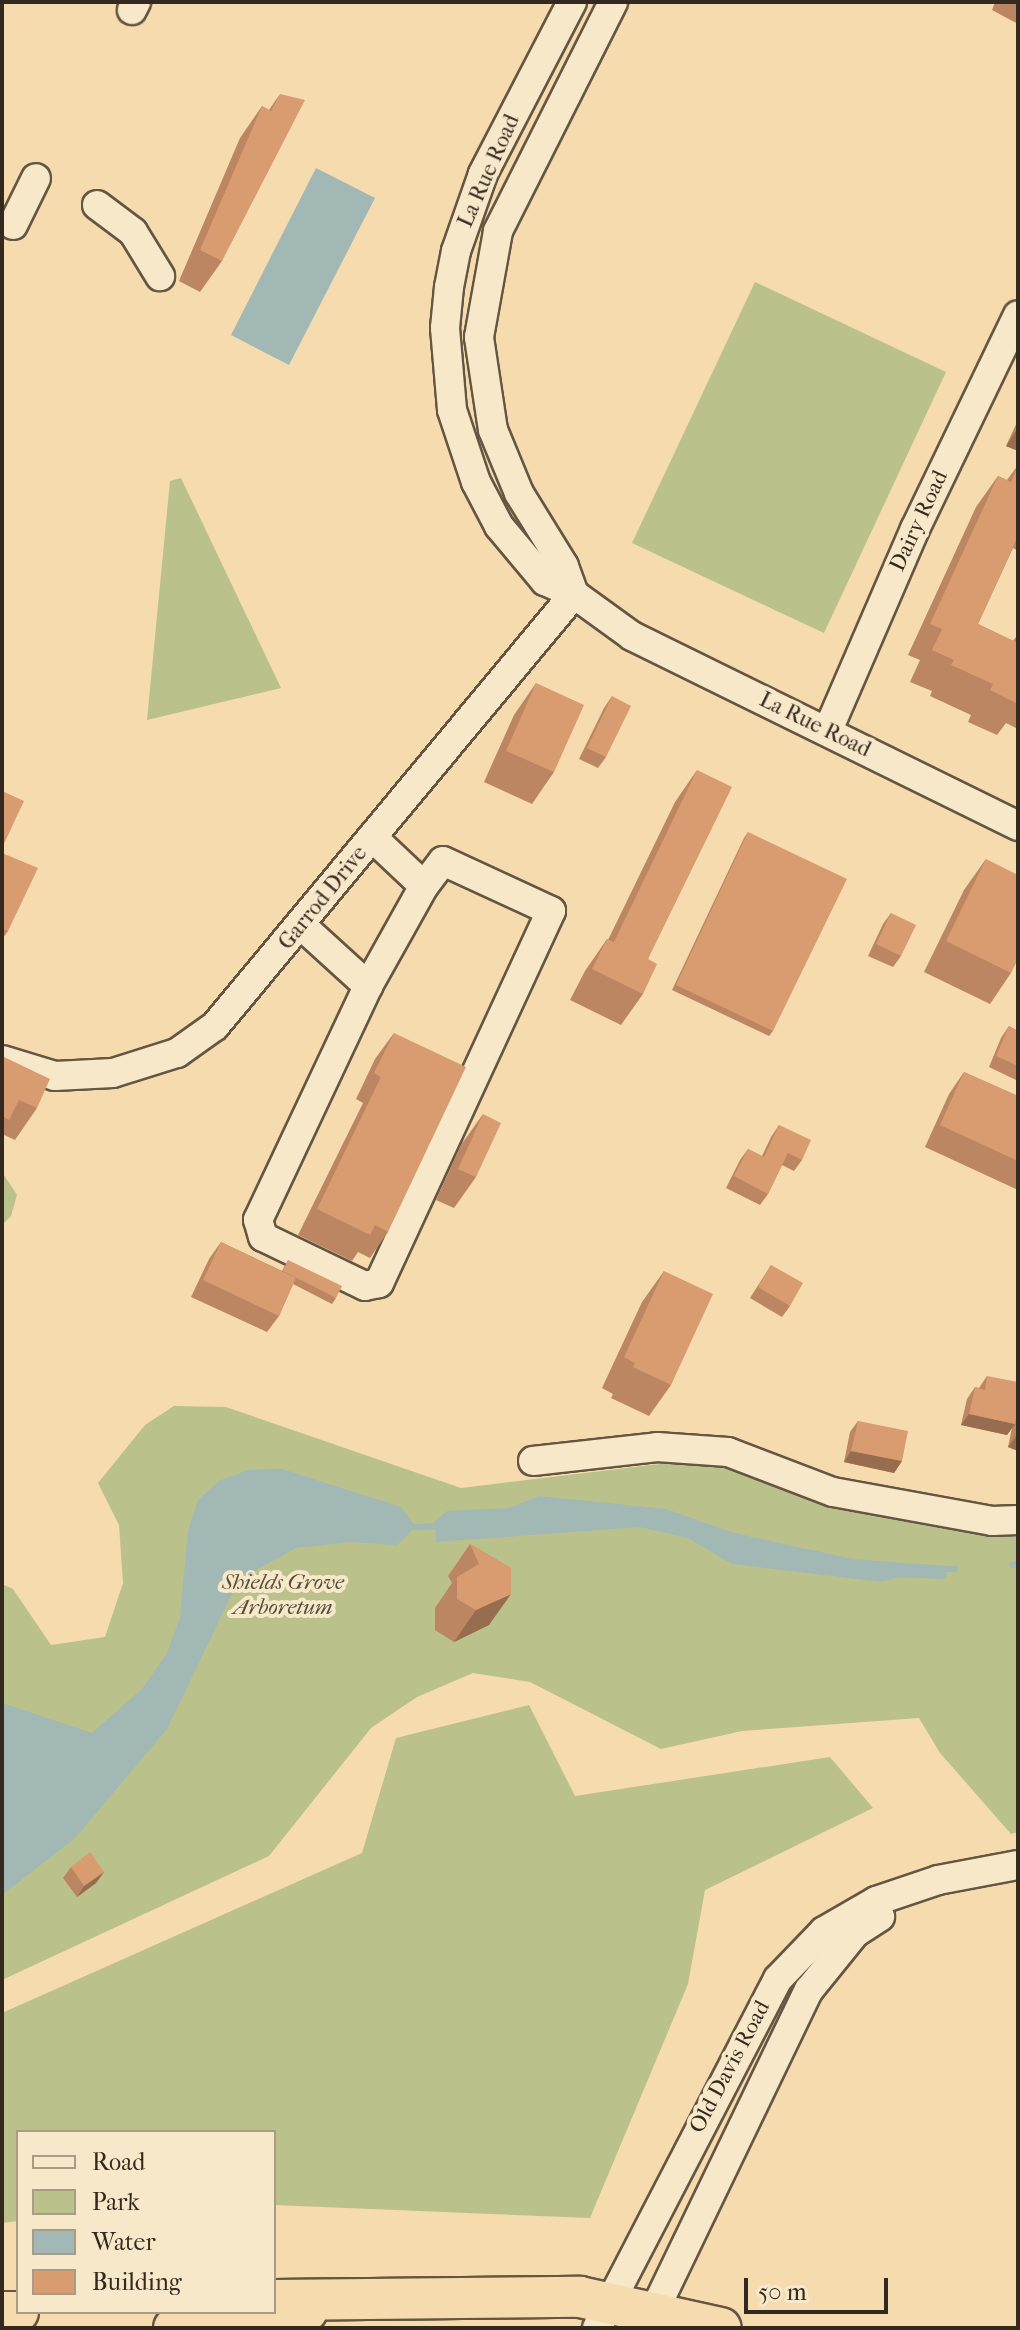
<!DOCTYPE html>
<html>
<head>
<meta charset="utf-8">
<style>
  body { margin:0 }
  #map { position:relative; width:1020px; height:2330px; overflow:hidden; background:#f5dbad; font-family:"IM FELL French Canon",serif }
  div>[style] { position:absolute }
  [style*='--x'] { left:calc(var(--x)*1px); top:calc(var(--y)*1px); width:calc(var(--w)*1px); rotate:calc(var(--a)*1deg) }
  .green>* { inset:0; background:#bac18b }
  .water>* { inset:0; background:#a1b8b5 }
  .stream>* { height:6px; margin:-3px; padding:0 3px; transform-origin:3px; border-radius:3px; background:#a1b8b5 }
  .roads { filter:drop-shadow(2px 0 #645642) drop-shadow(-2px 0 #645642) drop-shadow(0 2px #645642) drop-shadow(0 -2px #645642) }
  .minor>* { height:28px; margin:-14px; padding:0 14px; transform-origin:14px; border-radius:14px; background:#f8e8ca }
  .highway>* { height:40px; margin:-20px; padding:0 20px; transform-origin:20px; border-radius:20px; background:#f5dbad }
  .wall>* { inset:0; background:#bb8661 }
  .shaded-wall>* { inset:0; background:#986d4f }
  .building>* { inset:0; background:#d99c71 }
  span { translate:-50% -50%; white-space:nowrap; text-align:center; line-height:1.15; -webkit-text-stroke:8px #f8e8ca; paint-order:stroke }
  .street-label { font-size:22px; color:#33291e }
  .park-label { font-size:22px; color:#554f39; font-style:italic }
  .frame { position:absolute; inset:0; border:4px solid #33291e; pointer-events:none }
  .legend { position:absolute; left:16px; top:2130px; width:260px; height:184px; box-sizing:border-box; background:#f8e8ca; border:2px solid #a99c85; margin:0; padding:10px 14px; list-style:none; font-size:24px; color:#33291e }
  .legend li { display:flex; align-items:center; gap:16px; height:40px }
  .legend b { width:40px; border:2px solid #a99c85 }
  .scale { position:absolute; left:744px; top:2278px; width:144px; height:36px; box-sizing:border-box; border:4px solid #33291e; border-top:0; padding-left:10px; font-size:24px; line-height:28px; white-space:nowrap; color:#33291e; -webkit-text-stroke:6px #f8e8ca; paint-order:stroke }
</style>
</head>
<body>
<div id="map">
  <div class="green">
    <div style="clip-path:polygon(755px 282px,946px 372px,824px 633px,632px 543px)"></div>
    <div style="clip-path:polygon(181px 478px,281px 688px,147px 720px,170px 481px)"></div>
    <div style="clip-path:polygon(2px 1172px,17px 1195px,11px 1216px,2px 1225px)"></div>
    <div style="clip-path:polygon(174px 1406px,226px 1407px,461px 1488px,701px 1459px,737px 1465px,819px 1502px,964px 1528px,1018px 1531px,1018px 1832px,1011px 1834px,940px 1753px,919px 1718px,742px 1731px,661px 1749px,530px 1682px,473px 1673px,417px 1697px,371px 1728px,269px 1856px,2px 1980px,2px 1584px,13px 1589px,51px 1645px,105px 1637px,123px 1583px,119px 1525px,98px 1483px,145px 1425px)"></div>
    <div style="clip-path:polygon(529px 1705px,575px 1796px,830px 1757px,873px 1808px,705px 1890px,688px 1984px,590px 2218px,274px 2205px,274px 2132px,18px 2132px,18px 2221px,2px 2223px,2px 2013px,362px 1853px,396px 1738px)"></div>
  </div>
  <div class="water">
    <div style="clip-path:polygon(316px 168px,375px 198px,289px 365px,231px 335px)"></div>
    <div style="clip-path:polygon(282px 1469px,401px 1507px,416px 1527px,397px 1545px,350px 1542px,296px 1548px,247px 1575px,230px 1598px,167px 1729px,75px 1838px,2px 1895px,2px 1703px,92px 1733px,142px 1689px,167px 1653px,180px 1618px,188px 1531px,198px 1500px,219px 1481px,248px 1470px)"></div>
    <div style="clip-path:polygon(539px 1496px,666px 1509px,734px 1533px,852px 1559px,947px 1566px,946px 1579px,898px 1577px,882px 1582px,732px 1564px,688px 1538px,640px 1527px,436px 1542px,435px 1521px,447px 1511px,509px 1508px)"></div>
  </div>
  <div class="stream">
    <div style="--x:416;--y:1527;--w:24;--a:-2"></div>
    <div style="--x:1012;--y:1565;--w:6;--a:-9"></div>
    <div style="--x:941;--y:1569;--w:14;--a:0"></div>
  </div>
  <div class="roads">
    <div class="minor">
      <div style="--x:572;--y:2;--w:194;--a:117.4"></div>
      <div style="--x:483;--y:174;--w:82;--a:109.3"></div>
      <div style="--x:456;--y:251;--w:37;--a:101"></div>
      <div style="--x:449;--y:287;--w:41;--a:95.6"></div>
      <div style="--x:445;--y:328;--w:82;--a:85.1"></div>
      <div style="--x:452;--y:410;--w:76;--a:71.6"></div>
      <div style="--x:476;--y:482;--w:50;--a:62.4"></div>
      <div style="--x:499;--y:526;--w:72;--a:50.1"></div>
      <div style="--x:545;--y:581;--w:32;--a:24"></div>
      <div style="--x:574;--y:594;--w:72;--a:35.9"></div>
      <div style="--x:632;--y:636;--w:430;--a:26.2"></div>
      <div style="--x:132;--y:10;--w:9;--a:-63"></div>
      <div style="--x:97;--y:205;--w:45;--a:36.9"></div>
      <div style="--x:133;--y:232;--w:52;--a:58.5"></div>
      <div style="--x:13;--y:225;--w:52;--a:-63.9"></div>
      <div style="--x:574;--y:594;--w:30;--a:-110"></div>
      <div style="--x:564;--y:566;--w:86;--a:-121.7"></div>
      <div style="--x:519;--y:493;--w:68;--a:-112.4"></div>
      <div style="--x:493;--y:430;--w:94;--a:-98.6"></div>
      <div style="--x:479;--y:337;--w:108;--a:-79.8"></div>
      <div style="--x:498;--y:231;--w:256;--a:-63.3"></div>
      <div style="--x:828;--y:730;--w:219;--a:-66.6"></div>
      <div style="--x:915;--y:529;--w:237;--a:-64.3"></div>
      <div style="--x:372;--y:837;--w:71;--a:43.3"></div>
      <div style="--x:443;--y:861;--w:119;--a:24.8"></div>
      <div style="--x:551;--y:911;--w:410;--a:114.8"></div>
      <div style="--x:379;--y:1283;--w:14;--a:168"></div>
      <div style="--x:365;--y:1286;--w:113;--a:-154.3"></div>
      <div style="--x:263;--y:1237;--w:18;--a:-106"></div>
      <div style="--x:258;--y:1220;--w:259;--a:-64.8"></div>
      <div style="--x:368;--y:986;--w:115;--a:-60.8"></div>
      <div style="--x:424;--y:886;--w:31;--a:-53"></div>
      <div style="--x:301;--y:925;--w:91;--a:42.3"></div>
      <div style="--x:2;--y:1060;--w:55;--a:16.8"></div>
      <div style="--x:55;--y:1076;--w:58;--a:-3"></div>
      <div style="--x:113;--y:1073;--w:67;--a:-17.4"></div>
      <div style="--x:177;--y:1053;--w:47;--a:-35.4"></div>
      <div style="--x:215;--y:1026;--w:562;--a:-50.27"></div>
      <div style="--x:533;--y:1461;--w:125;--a:-6.4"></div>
      <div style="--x:657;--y:1447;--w:71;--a:4"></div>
      <div style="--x:728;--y:1452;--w:112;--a:20.9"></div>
      <div style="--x:833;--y:1492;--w:162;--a:10.3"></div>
      <div style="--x:992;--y:1521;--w:26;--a:-2"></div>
      <div style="--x:597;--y:2328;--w:393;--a:-62.6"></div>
      <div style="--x:778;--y:1979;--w:66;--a:-46.2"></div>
      <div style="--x:824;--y:1931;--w:60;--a:-30"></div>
      <div style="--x:876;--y:1901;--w:65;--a:-18.7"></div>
      <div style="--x:938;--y:1880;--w:81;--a:-10.6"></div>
      <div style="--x:646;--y:2328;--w:375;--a:-64.3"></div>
      <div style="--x:809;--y:1990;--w:73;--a:-51.1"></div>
      <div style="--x:855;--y:1933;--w:30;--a:-33"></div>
    </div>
    <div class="highway">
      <div style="--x:274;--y:2300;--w:306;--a:-0.6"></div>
      <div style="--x:580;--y:2297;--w:144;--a:12.4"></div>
      <div style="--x:2;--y:2312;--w:16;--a:0"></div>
      <div style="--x:174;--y:2328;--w:134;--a:-7.3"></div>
    </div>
  </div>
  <div class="wall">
    <div style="clip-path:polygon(995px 2px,1018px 2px,1018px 24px,992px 10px)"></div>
    <div style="clip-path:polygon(280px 94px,222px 261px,200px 292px,179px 281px,240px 138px,262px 106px,269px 110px)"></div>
    <div style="clip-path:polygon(1018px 420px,1018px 451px,1006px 446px)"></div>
    <div style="clip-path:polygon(1018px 465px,1018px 551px,1013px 548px,978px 624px,1013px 641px,1018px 634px,1018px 729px,1006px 723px,997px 735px,968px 722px,971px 715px,930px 696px,932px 691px,910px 682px,920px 660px,908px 655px,976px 507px,998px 476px,1007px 480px)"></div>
    <div style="clip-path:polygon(536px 683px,554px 772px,532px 804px,484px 782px,514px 715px)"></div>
    <div style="clip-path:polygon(612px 696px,606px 757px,598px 768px,579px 759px,604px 708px)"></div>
    <div style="clip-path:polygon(697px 770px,648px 959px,643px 994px,621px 1025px,570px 1000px,585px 971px,607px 939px,608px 940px,675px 802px)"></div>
    <div style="clip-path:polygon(748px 832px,773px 1031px,769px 1036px,672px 990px,744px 838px)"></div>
    <div style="clip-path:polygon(2px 853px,8px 931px,2px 939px)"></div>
    <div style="clip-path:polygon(986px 859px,1011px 973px,990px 1004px,924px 972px,964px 890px)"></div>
    <div style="clip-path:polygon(891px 913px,901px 956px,893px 967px,868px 956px,883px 924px)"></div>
    <div style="clip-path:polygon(1009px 1026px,1018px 1031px,1018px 1081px,989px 1067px,1001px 1038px)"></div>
    <div style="clip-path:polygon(394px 1033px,388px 1232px,370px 1258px,358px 1252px,352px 1261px,298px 1235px,363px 1103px,356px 1099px,375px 1059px)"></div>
    <div style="clip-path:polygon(2px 1056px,37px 1108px,15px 1140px,2px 1134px)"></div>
    <div style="clip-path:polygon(964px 1072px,1018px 1096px,1018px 1190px,925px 1147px,949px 1094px)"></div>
    <div style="clip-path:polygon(483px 1114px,476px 1177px,454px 1208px,436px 1200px,461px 1145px)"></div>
    <div style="clip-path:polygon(779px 1125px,802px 1160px,794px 1171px,782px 1165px,768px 1194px,760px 1205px,726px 1188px,740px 1160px,748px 1149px,762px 1156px,771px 1137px)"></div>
    <div style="clip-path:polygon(221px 1242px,282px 1271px,288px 1260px,336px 1298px,332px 1304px,293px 1284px,279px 1316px,267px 1332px,191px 1297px,209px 1259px)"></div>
    <div style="clip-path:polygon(771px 1265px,790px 1306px,782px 1317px,750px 1298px)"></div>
    <div style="clip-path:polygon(664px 1271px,671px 1385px,649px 1416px,611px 1398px,613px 1394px,602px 1388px,642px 1302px)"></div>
    <div style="clip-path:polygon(987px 1376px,1016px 1419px,1018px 1416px,1018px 1451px,1008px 1447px,1012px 1428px,1007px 1435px,961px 1425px,967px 1399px,975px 1387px,979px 1388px)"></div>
    <div style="clip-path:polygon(858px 1421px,902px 1461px,894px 1473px,844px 1462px,850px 1432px)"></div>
    <div style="clip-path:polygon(470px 1544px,511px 1568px,489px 1625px,454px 1642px,435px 1630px,435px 1608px,452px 1583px,448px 1576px)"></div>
    <div style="clip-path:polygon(71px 1867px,104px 1872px,96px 1883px,77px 1897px,63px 1878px)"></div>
  </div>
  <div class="shaded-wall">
    <div style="clip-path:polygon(1018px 428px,1018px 451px,1006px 446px)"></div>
    <div style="clip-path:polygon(969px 1414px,1015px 1424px,1007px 1435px,961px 1425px)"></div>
    <div style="clip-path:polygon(1016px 1436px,1018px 1437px,1018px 1451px,1008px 1447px)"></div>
    <div style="clip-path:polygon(851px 1451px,902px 1461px,894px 1473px,844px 1462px)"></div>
    <div style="clip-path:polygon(511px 1594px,489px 1625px,454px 1642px,476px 1610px)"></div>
    <div style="clip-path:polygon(104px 1872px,96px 1883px,77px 1897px,84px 1886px)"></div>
  </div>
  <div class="building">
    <div style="clip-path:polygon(280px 94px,305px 100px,222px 261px,200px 250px,262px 106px,271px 111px)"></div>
    <div style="clip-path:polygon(1018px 466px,1018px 536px,978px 624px,1016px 642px,1018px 637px,1018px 704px,990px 690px,993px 684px,951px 665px,954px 660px,932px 650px,942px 629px,930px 624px,998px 476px,1011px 482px)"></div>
    <div style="clip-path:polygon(536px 683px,584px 705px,554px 772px,506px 751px)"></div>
    <div style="clip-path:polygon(612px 696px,631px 706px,606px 757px,587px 748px)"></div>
    <div style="clip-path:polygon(697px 770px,732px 787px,648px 959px,657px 964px,643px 994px,592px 969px,607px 939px,614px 942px)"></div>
    <div style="clip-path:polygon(2px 791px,24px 801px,2px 848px)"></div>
    <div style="clip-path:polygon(748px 832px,847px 879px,773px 1031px,676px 985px)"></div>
    <div style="clip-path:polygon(2px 853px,38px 868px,8px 931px,2px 929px)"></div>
    <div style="clip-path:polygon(986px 859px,1018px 875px,1018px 959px,1011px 973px,946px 941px)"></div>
    <div style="clip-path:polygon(891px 913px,916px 925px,901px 956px,876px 944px)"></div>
    <div style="clip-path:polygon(1009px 1026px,1018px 1031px,1018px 1066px,996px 1056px)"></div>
    <div style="clip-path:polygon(394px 1033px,466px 1067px,388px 1232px,375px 1225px,370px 1235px,317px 1209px,381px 1077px,374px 1073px)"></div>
    <div style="clip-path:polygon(2px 1056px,50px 1079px,37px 1108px,19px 1100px,9px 1120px,2px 1116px)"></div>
    <div style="clip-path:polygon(964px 1072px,1018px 1096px,1018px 1161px,940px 1125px)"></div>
    <div style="clip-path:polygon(483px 1114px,501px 1123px,476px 1177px,458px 1169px)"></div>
    <div style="clip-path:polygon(779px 1125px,811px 1140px,802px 1160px,788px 1153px,768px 1194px,734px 1176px,748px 1149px,764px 1157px)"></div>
    <div style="clip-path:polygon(221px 1242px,296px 1278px,279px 1316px,203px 1280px)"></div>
    <div style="clip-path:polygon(288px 1260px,342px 1286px,336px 1298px,283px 1271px)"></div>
    <div style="clip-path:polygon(771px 1265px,803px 1283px,790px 1306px,758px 1287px)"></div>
    <div style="clip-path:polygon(664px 1271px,713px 1294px,671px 1385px,633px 1367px,635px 1363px,624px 1357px)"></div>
    <div style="clip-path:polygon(987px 1376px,1018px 1382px,1018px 1408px,1015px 1424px,969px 1414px,975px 1387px,985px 1390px)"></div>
    <div style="clip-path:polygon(858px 1421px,908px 1431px,902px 1461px,851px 1451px)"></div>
    <div style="clip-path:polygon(470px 1544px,511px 1568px,511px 1594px,476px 1610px,457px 1599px,457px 1577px,479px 1564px)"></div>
    <div style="clip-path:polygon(90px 1852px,104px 1872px,84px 1886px,71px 1867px)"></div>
  </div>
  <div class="street-label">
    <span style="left:489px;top:171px;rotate:-66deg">La Rue Road</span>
    <span style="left:919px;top:521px;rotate:-65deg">Dairy Road</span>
    <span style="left:815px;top:725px;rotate:26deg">La Rue Road</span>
    <span style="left:323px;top:898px;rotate:-51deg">Garrod Drive</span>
    <span style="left:730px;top:2067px;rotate:-62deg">Old Davis Road</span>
  </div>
  <div class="park-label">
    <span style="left:283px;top:1595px">Shields Grove<br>Arboretum</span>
  </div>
  <div class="frame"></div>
  <ul class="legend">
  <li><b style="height:10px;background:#f8e8ca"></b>Road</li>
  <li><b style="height:22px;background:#bac18b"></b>Park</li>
  <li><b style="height:22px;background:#a1b8b5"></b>Water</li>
  <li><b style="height:22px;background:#d99c71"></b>Building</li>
  </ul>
  <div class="scale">50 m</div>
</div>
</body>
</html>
